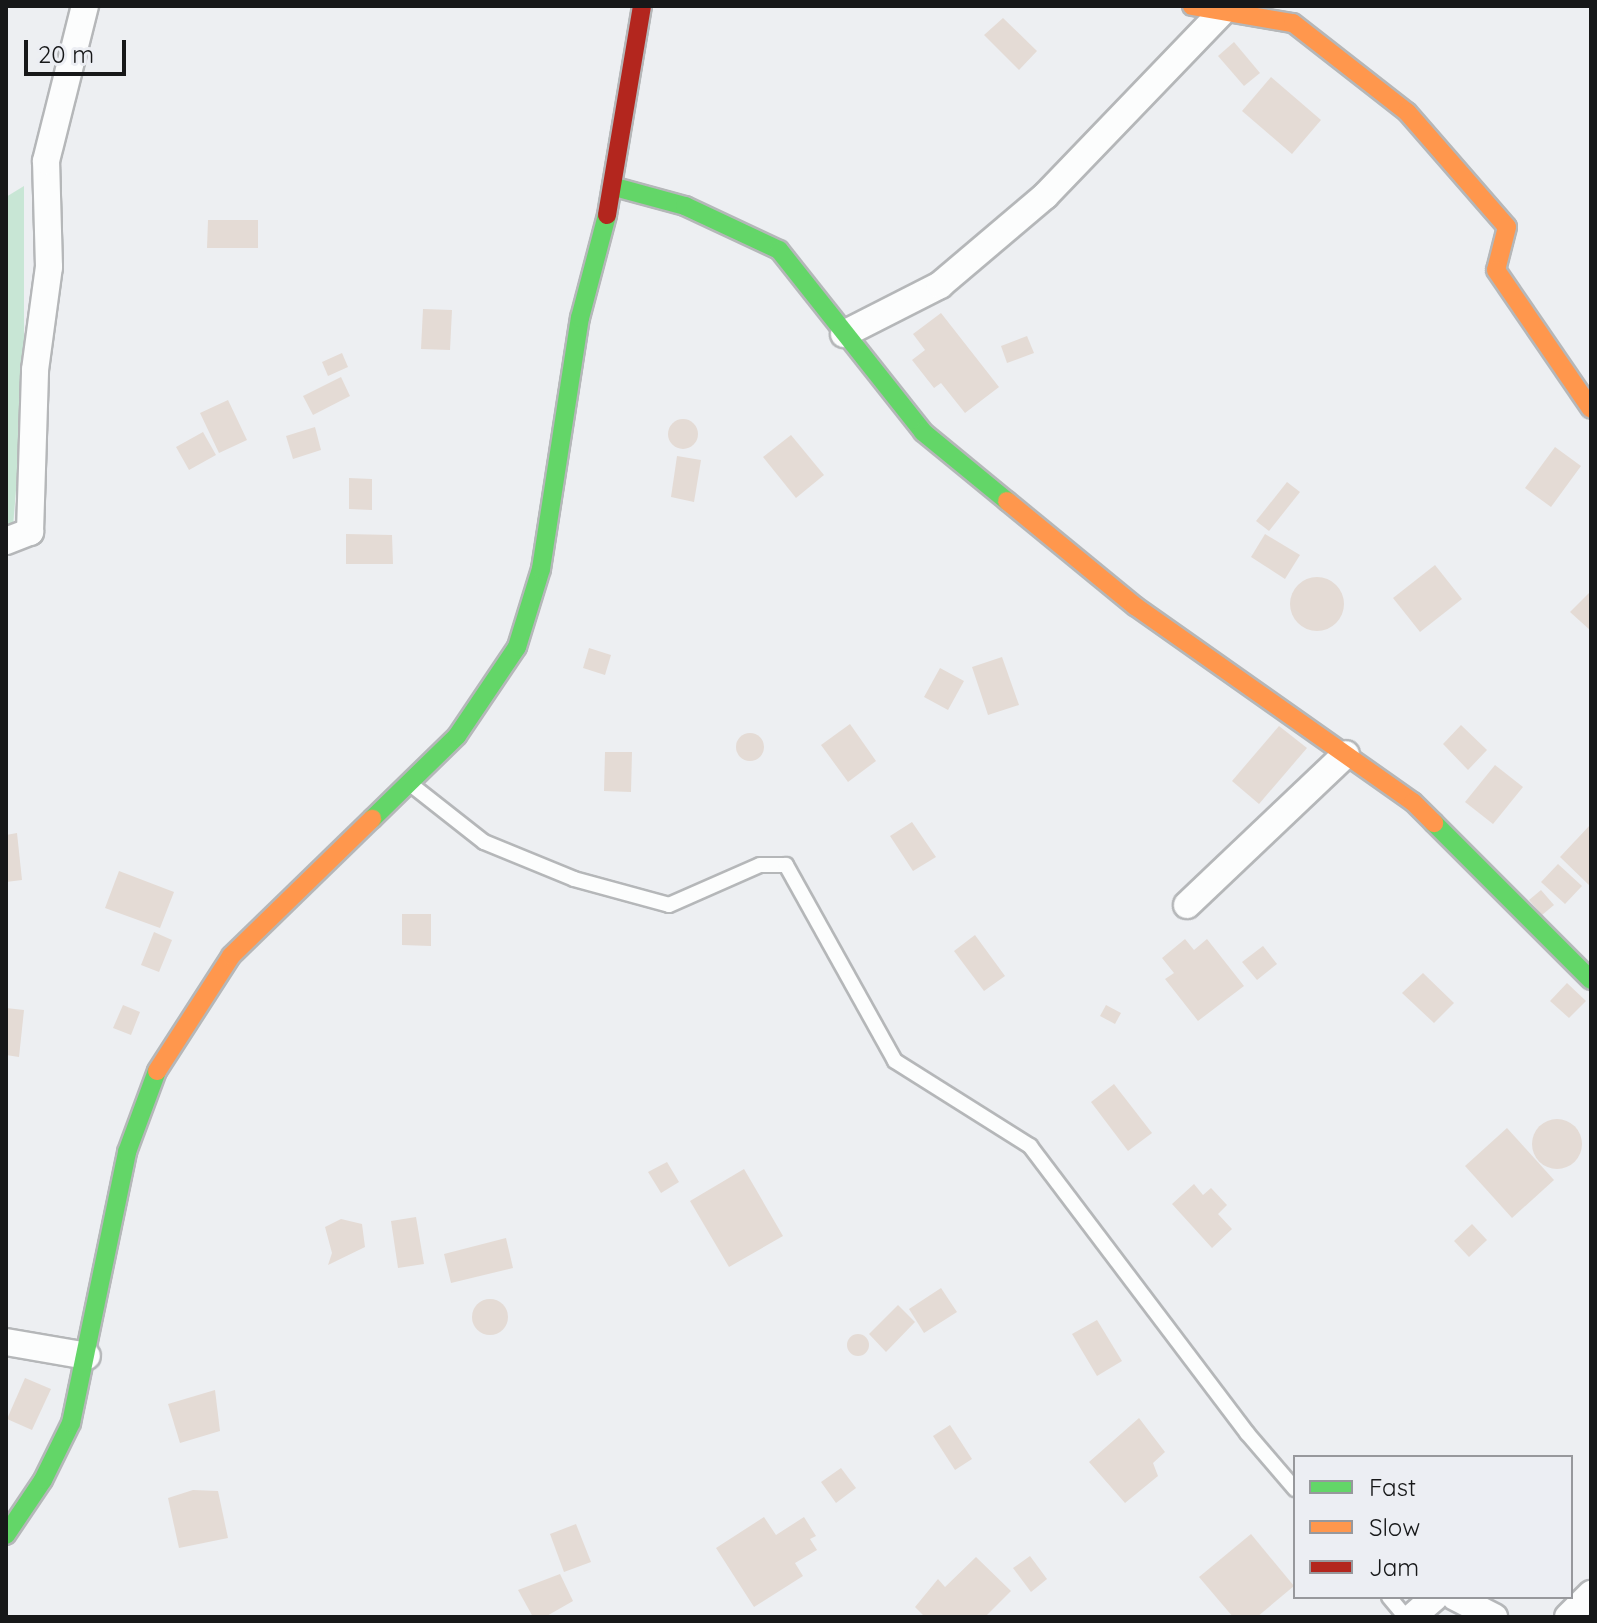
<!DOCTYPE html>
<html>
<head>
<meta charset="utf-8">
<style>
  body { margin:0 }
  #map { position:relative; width:1597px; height:1623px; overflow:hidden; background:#edeff2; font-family:Quicksand,sans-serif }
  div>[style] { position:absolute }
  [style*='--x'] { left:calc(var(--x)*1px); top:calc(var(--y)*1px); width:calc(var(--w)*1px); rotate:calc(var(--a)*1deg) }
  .green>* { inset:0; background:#c8e6d5 }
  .building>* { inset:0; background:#e4dbd5 }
  .round { border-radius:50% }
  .roads { filter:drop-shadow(2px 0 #b5b7b9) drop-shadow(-2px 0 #b5b7b9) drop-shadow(0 2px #b5b7b9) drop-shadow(0 -2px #b5b7b9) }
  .lane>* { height:14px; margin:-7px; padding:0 7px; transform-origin:7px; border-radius:7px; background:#fcfdfd }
  .street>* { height:26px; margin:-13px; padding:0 13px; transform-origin:13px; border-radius:13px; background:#fcfdfd }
  .fast>* { height:18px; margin:-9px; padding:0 9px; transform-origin:9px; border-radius:9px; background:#63d668 }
  .slow>* { height:18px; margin:-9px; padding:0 9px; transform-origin:9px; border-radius:9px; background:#ff974d }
  .jam>* { height:18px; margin:-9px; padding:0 9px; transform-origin:9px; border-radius:9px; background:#b3261e }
  span { translate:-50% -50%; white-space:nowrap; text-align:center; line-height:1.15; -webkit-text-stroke:6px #eceef3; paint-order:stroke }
  .frame { position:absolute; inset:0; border:8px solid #171819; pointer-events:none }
  .legend { position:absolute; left:1293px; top:1455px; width:280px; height:144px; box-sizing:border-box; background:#eceef3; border:2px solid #97989c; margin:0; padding:10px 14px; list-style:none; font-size:24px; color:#171819 }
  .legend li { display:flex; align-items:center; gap:16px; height:40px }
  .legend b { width:40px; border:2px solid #97989c }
  .scale { position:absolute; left:24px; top:40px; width:102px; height:36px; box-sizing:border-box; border:4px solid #171819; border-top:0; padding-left:10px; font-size:24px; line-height:28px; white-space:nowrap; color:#171819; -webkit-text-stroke:6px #eceef3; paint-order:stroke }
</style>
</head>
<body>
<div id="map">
  <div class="green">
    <div style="clip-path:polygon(24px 186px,24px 391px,13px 527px,6px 529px,6px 197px)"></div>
  </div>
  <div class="building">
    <div style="clip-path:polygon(1003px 18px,1037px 51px,1019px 70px,984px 35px)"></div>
    <div style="clip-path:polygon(1234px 42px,1260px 73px,1244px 86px,1218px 56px)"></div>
    <div style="clip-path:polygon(1271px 77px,1321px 120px,1292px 154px,1242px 111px)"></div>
    <div style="clip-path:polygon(208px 220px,258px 220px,258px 248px,207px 248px)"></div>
    <div style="clip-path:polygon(423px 309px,452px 310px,450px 350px,421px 349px)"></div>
    <div style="clip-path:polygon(941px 313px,999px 387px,965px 413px,941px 383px,934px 388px,912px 360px,925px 350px,913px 334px)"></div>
    <div style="clip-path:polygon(1027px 336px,1034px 353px,1007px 363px,1001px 346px)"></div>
    <div style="clip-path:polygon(342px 353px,348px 367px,328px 376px,322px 362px)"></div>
    <div style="clip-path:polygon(341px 377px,350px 396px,313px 415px,303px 396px)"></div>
    <div style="clip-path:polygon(228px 400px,247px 440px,219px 453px,200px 413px)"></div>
    <div class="round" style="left:668px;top:419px;width:30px;height:30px"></div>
    <div style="clip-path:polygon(315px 427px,321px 450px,293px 459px,286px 436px)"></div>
    <div style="clip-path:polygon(203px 432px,216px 455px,189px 470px,176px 447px)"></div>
    <div style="clip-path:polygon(791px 435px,824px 475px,796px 498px,763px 457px)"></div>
    <div style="clip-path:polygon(1555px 447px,1581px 466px,1551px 507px,1525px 488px)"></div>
    <div style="clip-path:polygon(677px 456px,701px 460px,694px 502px,671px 497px)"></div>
    <div style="clip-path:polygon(349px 478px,372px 479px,372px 510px,349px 509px)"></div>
    <div style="clip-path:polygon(1287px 482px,1300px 492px,1269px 531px,1256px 521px)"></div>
    <div style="clip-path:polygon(346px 534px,392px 535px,393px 564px,346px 564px)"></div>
    <div style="clip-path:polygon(1265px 534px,1300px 555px,1285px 579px,1251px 557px)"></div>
    <div style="clip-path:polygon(1435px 565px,1462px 599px,1420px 632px,1393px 598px)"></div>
    <div class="round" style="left:1290px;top:577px;width:54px;height:54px"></div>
    <div style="clip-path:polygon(1591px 591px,1591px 631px,1570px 612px)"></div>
    <div style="clip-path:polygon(589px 648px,611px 655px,605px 675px,583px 668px)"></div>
    <div style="clip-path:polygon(1002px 657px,1019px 705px,988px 715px,972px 667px)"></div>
    <div style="clip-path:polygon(940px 668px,964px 681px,948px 710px,924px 697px)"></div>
    <div style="clip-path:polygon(850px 724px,876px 761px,848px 782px,821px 745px)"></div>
    <div style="clip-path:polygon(1461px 725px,1487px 750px,1468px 770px,1443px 744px)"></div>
    <div style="clip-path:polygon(1279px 726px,1307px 748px,1259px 804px,1232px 781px)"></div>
    <div class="round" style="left:736px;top:733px;width:28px;height:28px"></div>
    <div style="clip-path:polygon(605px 752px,632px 752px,631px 792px,604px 791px)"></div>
    <div style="clip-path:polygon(1495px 765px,1523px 787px,1493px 824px,1465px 802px)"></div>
    <div style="clip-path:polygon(912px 822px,936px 857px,913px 871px,890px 836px)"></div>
    <div style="clip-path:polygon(1591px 824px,1591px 887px,1560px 857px)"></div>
    <div style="clip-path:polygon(17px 833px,22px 880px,6px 882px,6px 835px)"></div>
    <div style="clip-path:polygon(1558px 864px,1582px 886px,1565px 904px,1541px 882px)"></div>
    <div style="clip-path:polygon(119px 871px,174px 892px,160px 928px,105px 908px)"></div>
    <div style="clip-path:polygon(1541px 890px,1554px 905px,1542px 915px,1529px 900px)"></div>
    <div style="clip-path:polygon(402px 914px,431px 914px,431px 946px,402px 945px)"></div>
    <div style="clip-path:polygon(154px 932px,172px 940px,159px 972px,141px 965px)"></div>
    <div style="clip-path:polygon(975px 935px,1005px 976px,984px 991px,954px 951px)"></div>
    <div style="clip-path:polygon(1185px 939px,1194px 950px,1207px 939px,1244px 986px,1198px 1021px,1165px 979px,1174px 973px,1162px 958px)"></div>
    <div style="clip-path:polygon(1263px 946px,1277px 964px,1257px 980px,1242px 962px)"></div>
    <div style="clip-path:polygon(1423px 973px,1454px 1003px,1434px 1023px,1402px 993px)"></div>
    <div style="clip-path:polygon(1567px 983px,1586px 1001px,1569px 1018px,1550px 1001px)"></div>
    <div style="clip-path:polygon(123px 1005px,140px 1012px,131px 1035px,113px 1028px)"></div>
    <div style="clip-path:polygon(1106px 1005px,1121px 1013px,1115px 1024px,1100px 1016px)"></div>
    <div style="clip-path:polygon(6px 1008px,24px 1010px,19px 1057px,6px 1055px)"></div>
    <div style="clip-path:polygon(1114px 1084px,1152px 1133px,1128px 1151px,1091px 1102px)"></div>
    <div class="round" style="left:1532px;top:1119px;width:50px;height:50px"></div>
    <div style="clip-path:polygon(1507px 1128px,1554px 1180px,1512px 1218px,1465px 1166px)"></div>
    <div style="clip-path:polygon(667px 1162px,679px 1182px,661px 1193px,648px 1172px)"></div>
    <div style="clip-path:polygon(744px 1169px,783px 1236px,729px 1267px,690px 1201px)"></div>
    <div style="clip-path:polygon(1194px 1184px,1203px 1195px,1211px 1188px,1227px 1205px,1218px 1214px,1232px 1229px,1212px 1248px,1172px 1204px)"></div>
    <div style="clip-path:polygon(416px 1217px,424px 1264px,398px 1268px,391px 1221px)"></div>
    <div style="clip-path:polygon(341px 1219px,362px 1224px,365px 1247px,328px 1265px,332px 1253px,325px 1227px)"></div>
    <div style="clip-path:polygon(1472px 1224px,1487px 1240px,1469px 1257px,1454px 1241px)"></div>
    <div style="clip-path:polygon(506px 1238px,513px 1268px,451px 1283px,444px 1254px)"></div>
    <div style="clip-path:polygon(941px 1288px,957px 1312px,924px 1333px,909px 1309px)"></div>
    <div class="round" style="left:472px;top:1299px;width:36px;height:36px"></div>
    <div style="clip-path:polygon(898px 1305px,915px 1322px,886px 1352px,869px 1334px)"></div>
    <div style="clip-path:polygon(1097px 1320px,1122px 1361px,1097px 1376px,1072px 1334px)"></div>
    <div class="round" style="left:847px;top:1334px;width:22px;height:22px"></div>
    <div style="clip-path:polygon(25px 1378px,51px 1389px,32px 1430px,7px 1419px)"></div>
    <div style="clip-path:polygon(215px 1390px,220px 1431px,180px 1443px,168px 1404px)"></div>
    <div style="clip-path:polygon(1139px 1418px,1165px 1452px,1153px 1463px,1158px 1476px,1125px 1503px,1089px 1462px)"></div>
    <div style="clip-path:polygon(950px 1425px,972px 1459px,955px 1470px,933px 1436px)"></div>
    <div style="clip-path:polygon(841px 1468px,856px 1488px,836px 1503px,821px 1482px)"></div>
    <div style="clip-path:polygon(193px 1490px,218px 1491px,228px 1538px,179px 1548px,168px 1498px)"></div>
    <div style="clip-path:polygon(764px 1517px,776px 1535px,804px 1517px,816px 1536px,810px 1539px,817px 1550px,795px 1563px,803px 1576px,754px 1607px,716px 1548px)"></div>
    <div style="clip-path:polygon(576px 1524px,591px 1562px,564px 1572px,550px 1534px)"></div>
    <div style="clip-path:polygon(1251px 1534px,1294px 1586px,1257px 1617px,1233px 1617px,1199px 1577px)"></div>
    <div style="clip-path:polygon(1030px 1556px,1047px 1579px,1031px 1592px,1013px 1568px)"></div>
    <div style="clip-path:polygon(976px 1557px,1011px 1591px,985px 1617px,925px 1617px,915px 1607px,938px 1579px,945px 1587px)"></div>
    <div style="clip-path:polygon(560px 1574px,573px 1601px,545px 1617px,533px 1617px,518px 1590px)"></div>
  </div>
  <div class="roads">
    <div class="lane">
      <div style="--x:409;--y:783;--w:95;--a:38.2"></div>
      <div style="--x:484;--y:842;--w:97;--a:22.3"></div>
      <div style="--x:574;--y:879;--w:98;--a:15.3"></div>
      <div style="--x:669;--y:905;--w:99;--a:-23.7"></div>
      <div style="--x:760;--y:865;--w:26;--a:0"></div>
      <div style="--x:786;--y:865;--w:224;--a:60.9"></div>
      <div style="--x:895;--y:1061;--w:160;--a:32.2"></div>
      <div style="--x:1030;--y:1146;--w:360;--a:52.9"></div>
      <div style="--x:1247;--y:1433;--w:74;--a:49.4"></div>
      <div style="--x:1389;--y:1597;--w:26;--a:50"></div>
    </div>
    <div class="street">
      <div style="--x:844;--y:334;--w:108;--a:-27"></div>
      <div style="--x:940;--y:285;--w:138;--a:-40.3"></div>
      <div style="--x:1045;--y:196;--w:257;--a:-46.1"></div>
      <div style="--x:6;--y:541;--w:26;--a:-21"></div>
      <div style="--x:30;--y:532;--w:162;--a:-88.2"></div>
      <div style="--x:35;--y:370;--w:104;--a:-82.3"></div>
      <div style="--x:49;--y:267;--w:106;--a:-91.6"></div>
      <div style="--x:46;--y:161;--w:160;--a:-75.9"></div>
      <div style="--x:1187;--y:905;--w:219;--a:-43.5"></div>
      <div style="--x:6;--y:1342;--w:82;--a:9.8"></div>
      <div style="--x:1455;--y:1597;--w:44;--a:27.1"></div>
      <div style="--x:1412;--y:1617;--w:30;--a:-41"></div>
      <div style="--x:1568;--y:1617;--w:33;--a:-45"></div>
    </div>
    <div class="fast">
      <div style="--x:615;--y:187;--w:73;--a:15.2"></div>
      <div style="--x:685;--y:206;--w:104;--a:25.1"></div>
      <div style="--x:779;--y:250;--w:232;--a:51.6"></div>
      <div style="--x:923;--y:432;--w:109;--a:39.4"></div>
      <div style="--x:372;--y:819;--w:119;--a:-44.3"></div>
      <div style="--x:457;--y:736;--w:107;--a:-56"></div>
      <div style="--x:517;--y:647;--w:82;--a:-72.9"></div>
      <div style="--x:541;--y:569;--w:254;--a:-81.2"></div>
      <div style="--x:580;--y:318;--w:106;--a:-75.3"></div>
      <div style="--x:1434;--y:823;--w:222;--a:45"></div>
      <div style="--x:6;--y:1535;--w:66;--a:-56.1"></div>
      <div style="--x:43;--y:1480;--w:64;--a:-63.8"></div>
      <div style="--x:71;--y:1423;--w:277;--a:-78.3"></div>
      <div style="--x:127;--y:1152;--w:86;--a:-69.7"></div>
    </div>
    <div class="slow">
      <div style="--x:1192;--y:6;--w:102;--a:9.6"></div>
      <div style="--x:1293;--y:23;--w:145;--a:38"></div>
      <div style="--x:1407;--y:112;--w:152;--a:49"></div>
      <div style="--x:1507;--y:227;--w:44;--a:104.3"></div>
      <div style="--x:1496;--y:270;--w:168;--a:55.6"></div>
      <div style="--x:1007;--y:501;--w:166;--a:39.4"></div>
      <div style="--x:1135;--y:606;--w:340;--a:35.2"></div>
      <div style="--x:1413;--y:802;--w:30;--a:45"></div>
      <div style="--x:157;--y:1071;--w:137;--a:-57.2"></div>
      <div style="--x:231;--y:956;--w:197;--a:-44.2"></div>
    </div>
    <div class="jam">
      <div style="--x:607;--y:215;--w:212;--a:-80.5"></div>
    </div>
  </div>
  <div class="frame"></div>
  <ul class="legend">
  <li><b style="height:10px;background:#63d668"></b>Fast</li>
  <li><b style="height:10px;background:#ff974d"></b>Slow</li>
  <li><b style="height:10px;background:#b3261e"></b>Jam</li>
  </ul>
  <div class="scale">20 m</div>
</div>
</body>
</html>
